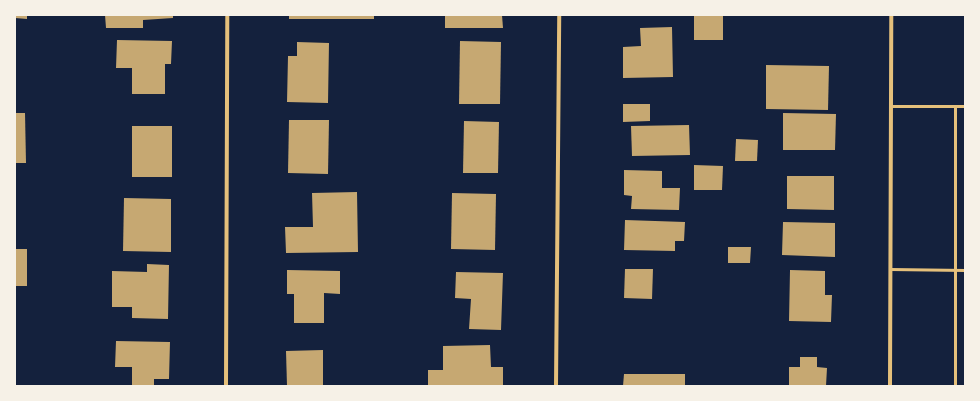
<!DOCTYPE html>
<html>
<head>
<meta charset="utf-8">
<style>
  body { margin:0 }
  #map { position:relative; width:980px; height:401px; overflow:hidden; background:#14213d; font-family:"Source Serif 4",serif }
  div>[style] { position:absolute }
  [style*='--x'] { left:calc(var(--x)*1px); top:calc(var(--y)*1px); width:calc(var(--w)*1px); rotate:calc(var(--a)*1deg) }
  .building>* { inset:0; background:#c6a872 }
  .service>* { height:3px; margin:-1.5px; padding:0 1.5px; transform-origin:1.5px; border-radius:1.5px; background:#e5c07b }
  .minor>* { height:4px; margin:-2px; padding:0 2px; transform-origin:2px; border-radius:2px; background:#e5c07b }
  span { translate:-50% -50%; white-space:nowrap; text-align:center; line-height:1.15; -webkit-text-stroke:4px #f6f1e7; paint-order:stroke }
  .frame { position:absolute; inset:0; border:16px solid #f6f1e7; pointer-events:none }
</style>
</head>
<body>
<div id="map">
  <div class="building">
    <div style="clip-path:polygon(15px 15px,27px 15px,27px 19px,15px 18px)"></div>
    <div style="clip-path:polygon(105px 15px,173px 15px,173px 18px,143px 20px,143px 28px,106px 28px)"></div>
    <div style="clip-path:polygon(289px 15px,374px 15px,374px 19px,289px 19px)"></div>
    <div style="clip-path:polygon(445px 15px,502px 15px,503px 28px,445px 28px)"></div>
    <div style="clip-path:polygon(694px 15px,723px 15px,723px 40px,694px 40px)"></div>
    <div style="clip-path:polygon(672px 27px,673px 77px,623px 78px,623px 47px,641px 46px,640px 28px)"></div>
    <div style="clip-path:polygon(117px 40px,172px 41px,171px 64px,165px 64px,165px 94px,132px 94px,132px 68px,116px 68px)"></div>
    <div style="clip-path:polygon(460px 41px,501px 42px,500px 104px,459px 104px)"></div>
    <div style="clip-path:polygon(297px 42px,329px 43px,328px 103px,287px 102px,288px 56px,297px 56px)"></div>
    <div style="clip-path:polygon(766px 65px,829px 66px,828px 110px,766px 109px)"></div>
    <div style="clip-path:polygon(623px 104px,650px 104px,650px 121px,623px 122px)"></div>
    <div style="clip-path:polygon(15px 113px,25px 113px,26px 163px,15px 163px)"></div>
    <div style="clip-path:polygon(783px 113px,836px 114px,835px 150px,783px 150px)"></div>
    <div style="clip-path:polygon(289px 120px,329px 120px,328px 174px,288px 173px)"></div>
    <div style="clip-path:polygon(464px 121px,499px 122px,498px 173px,463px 173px)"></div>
    <div style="clip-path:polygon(689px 125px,690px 155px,632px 156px,631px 126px)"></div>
    <div style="clip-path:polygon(132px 126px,172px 126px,172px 177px,132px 177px)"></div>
    <div style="clip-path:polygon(736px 139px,758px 140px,757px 161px,735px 161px)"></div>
    <div style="clip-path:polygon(694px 165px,723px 166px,722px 190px,694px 190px)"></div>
    <div style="clip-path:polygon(624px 170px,662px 171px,662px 188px,680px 188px,679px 210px,631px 209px,632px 196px,624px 195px)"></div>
    <div style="clip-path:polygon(787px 176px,834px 176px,834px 210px,787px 209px)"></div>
    <div style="clip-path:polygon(357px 192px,358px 252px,286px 253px,285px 227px,313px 227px,312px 193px)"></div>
    <div style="clip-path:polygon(452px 193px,496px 194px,495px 250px,451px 249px)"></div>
    <div style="clip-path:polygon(124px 198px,171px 199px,171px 252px,123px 251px)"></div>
    <div style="clip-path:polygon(625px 220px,685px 222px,684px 241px,675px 241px,675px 251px,624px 250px)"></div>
    <div style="clip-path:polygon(783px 222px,835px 223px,835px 257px,782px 255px)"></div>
    <div style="clip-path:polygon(728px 247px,751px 247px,750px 263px,728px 263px)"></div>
    <div style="clip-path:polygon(15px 249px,27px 249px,27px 286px,15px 286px)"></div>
    <div style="clip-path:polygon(147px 264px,169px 265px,168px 319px,132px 318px,132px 307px,112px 307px,112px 271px,147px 272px)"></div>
    <div style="clip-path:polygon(625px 269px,653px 269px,652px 299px,624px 298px)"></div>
    <div style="clip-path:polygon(287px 270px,340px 271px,340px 294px,324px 293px,324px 323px,294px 323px,294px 294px,287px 294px)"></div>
    <div style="clip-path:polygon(790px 270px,825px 271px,825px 295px,832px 295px,831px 322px,789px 321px)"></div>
    <div style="clip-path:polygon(456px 272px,503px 273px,501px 330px,469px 329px,471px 299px,455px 298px)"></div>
    <div style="clip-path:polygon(116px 341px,170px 342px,169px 379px,154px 379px,154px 386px,132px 386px,132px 367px,115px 367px)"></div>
    <div style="clip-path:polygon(490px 345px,491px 367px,503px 367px,503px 386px,428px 386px,428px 370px,443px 370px,443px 346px)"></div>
    <div style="clip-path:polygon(323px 350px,323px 386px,287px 386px,286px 351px)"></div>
    <div style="clip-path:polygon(800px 357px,817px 357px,817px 367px,827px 368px,826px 386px,789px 386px,789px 367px,800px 367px)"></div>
    <div style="clip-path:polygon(624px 374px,685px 374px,685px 386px,623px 386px)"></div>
  </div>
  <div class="service">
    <div style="--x:891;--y:106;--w:74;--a:0"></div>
    <div style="--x:890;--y:269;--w:75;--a:0.8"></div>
    <div style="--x:955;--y:386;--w:280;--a:-90"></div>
  </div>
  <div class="minor">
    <div style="--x:226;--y:386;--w:371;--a:-89.8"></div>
    <div style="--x:556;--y:386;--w:371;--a:-89.5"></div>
    <div style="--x:890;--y:386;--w:371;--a:-89.8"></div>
  </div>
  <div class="frame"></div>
</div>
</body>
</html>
